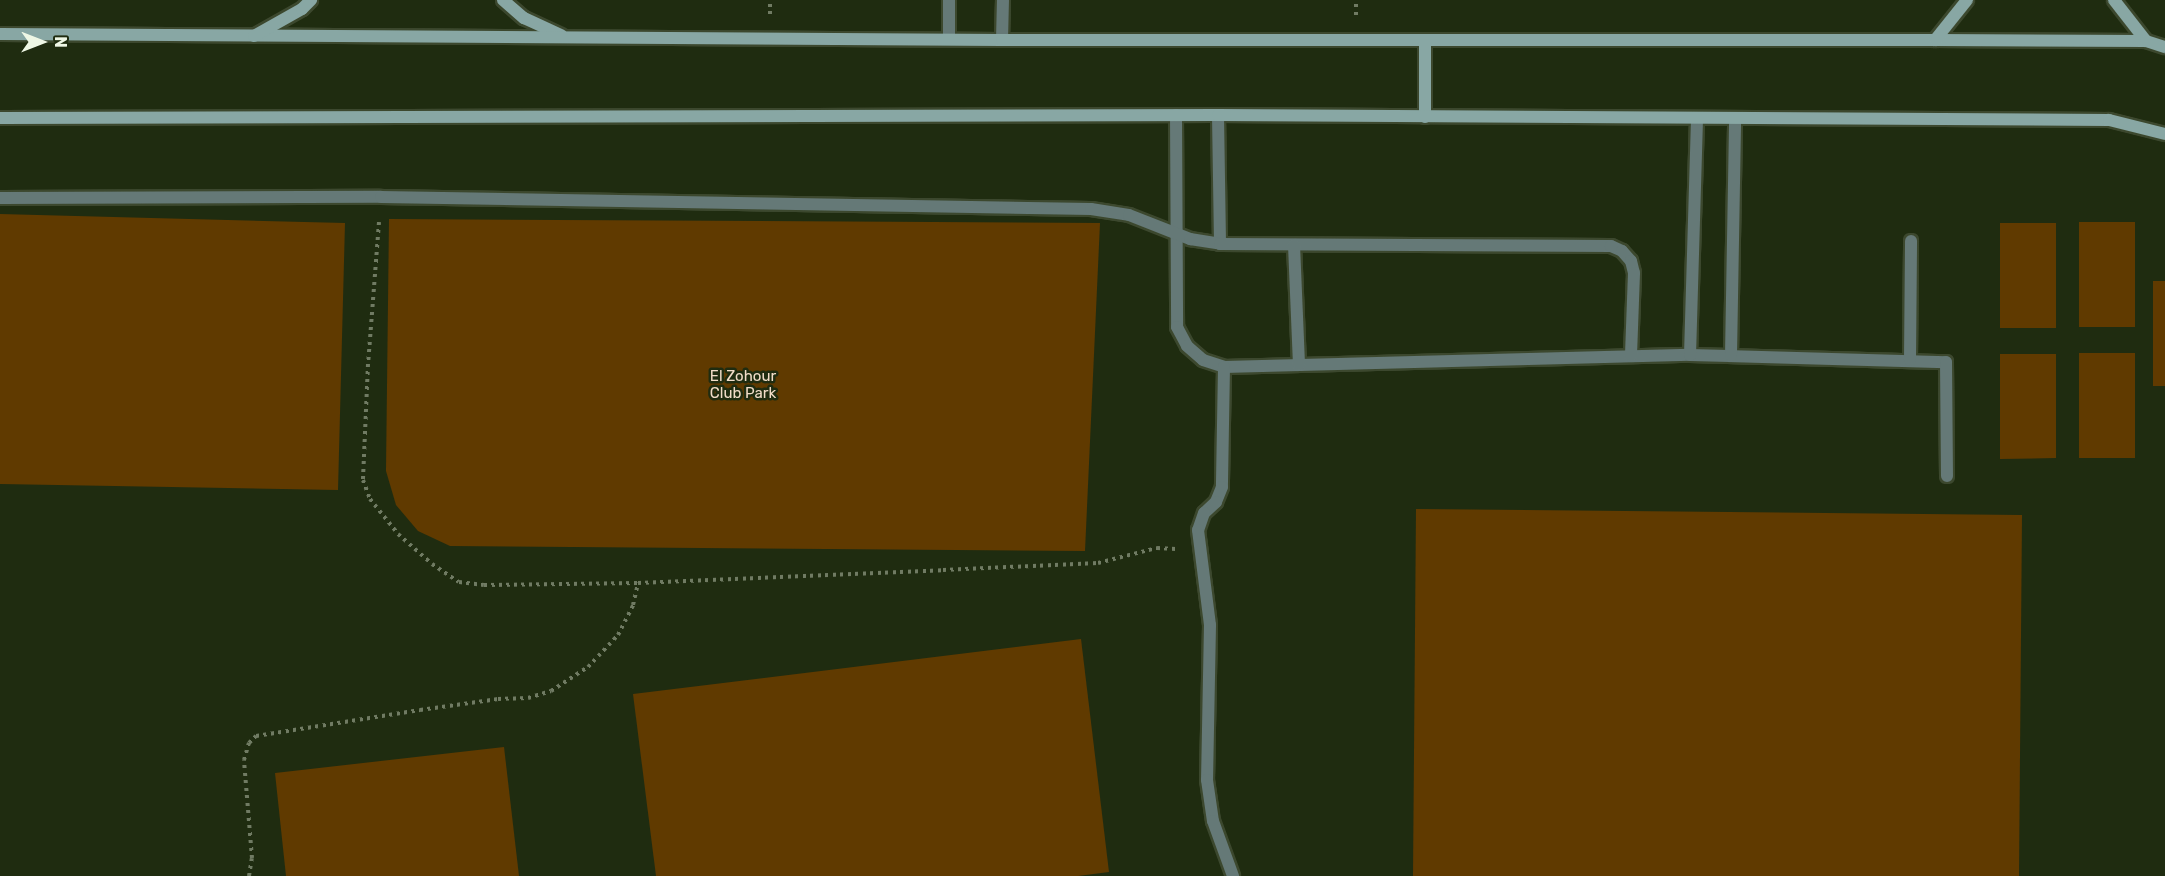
<!DOCTYPE html>
<html>
<head>
<meta charset="utf-8">
<style>
  body { margin:0 }
  #map { position:relative; width:2165px; height:876px; overflow:hidden; background:#1f2c10; font-family:Rubik,sans-serif }
  div>[style] { position:absolute }
  [style*='--x'] { left:calc(var(--x)*1px); top:calc(var(--y)*1px); width:calc(var(--w)*1px); rotate:calc(var(--a)*1deg) }
  .green>* { inset:0; background:#603a00 }
  .path>* { height:4px; margin-top:-2px; transform-origin:0; background:repeating-linear-gradient(90deg,#707b63 0 3px,transparent 0 7.5px) }
  .roads { filter:drop-shadow(2px 0 #3c482e) drop-shadow(-2px 0 #3c482e) drop-shadow(0 2px #3c482e) drop-shadow(0 -2px #3c482e) }
  .lane>* { height:12px; margin:-6px; padding:0 6px; transform-origin:6px; border-radius:6px; background:#657977 }
  .street>* { height:12px; margin:-6px; padding:0 6px; transform-origin:6px; border-radius:6px; background:#657977 }
  .secondary>* { height:12px; margin:-6px; padding:0 6px; transform-origin:6px; border-radius:6px; background:#88a7a4 }
  span { translate:-50% -50%; white-space:nowrap; text-align:center; line-height:1.15; -webkit-text-stroke:5px #1f2c10; paint-order:stroke }
  .park-label { font-size:15px; color:#f2ddc8 }
  .north { position:absolute; left:12px; top:12px; width:60px; height:60px; -webkit-text-stroke:4px #1f2c10; paint-order:stroke; rotate:90deg; font-size:16px; font-weight:700; line-height:24px; text-align:center; color:#eef7e5 }
  .north::after { content:''; display:block; margin:auto; width:21px; height:27px; background:#eef7e5; clip-path:polygon(50% 0,100% 100%,50% 72%,0 100%) }
</style>
</head>
<body>
<div id="map">
  <div class="green">
    <div style="clip-path:polygon(0 214px,345px 223px,338px 490px,0 484px)"></div>
    <div style="clip-path:polygon(389px 219px,1100px 223px,1085px 551px,450px 546px,418px 531px,396px 505px,386px 471px)"></div>
    <div style="clip-path:polygon(2079px 222px,2135px 222px,2135px 327px,2079px 327px)"></div>
    <div style="clip-path:polygon(2000px 223px,2056px 223px,2056px 328px,2000px 328px)"></div>
    <div style="clip-path:polygon(2153px 281px,2165px 281px,2165px 386px,2153px 386px)"></div>
    <div style="clip-path:polygon(2079px 353px,2135px 353px,2135px 458px,2079px 458px)"></div>
    <div style="clip-path:polygon(2000px 354px,2056px 354px,2056px 458px,2000px 459px)"></div>
    <div style="clip-path:polygon(1416px 509px,2022px 515px,2019px 876px,1413px 876px)"></div>
    <div style="clip-path:polygon(1081px 639px,1109px 872px,1078px 876px,656px 876px,633px 694px)"></div>
    <div style="clip-path:polygon(504px 747px,519px 876px,286px 876px,275px 773px)"></div>
  </div>
  <div class="path">
    <div style="--x:770;--y:14;--w:14;--a:-90"></div>
    <div style="--x:1356;--y:15;--w:15;--a:-90"></div>
    <div style="--x:379;--y:222;--w:142;--a:94.4"></div>
    <div style="--x:368;--y:364;--w:116;--a:92.5"></div>
    <div style="--x:363;--y:480;--w:20;--a:70"></div>
    <div style="--x:370;--y:499;--w:45;--a:51.3"></div>
    <div style="--x:398;--y:534;--w:45;--a:41.4"></div>
    <div style="--x:432;--y:564;--w:32;--a:34"></div>
    <div style="--x:459;--y:582;--w:25;--a:7"></div>
    <div style="--x:484;--y:585;--w:154;--a:-0.7"></div>
    <div style="--x:638;--y:583;--w:305;--a:-2.4"></div>
    <div style="--x:943;--y:570;--w:155;--a:-2.6"></div>
    <div style="--x:1098;--y:563;--w:61;--a:-14.3"></div>
    <div style="--x:1157;--y:548;--w:19;--a:3"></div>
    <div style="--x:249;--y:876;--w:18;--a:-81"></div>
    <div style="--x:252;--y:858;--w:98;--a:-94.7"></div>
    <div style="--x:244;--y:760;--w:18;--a:-74"></div>
    <div style="--x:249;--y:743;--w:10;--a:-45"></div>
    <div style="--x:256;--y:736;--w:166;--a:-9"></div>
    <div style="--x:420;--y:710;--w:79;--a:-8"></div>
    <div style="--x:498;--y:699;--w:30;--a:-2"></div>
    <div style="--x:528;--y:698;--w:24;--a:-17"></div>
    <div style="--x:551;--y:691;--w:44;--a:-33"></div>
    <div style="--x:588;--y:667;--w:44;--a:-46.8"></div>
    <div style="--x:618;--y:635;--w:34;--a:-63"></div>
    <div style="--x:633;--y:605;--w:23;--a:-77"></div>
  </div>
  <div class="roads">
    <div class="lane">
      <div style="--x:1176;--y:115;--w:212;--a:89.7"></div>
      <div style="--x:1177;--y:327;--w:21;--a:62"></div>
      <div style="--x:1187;--y:346;--w:21;--a:41"></div>
      <div style="--x:1203;--y:360;--w:22;--a:18"></div>
      <div style="--x:1224;--y:367;--w:466;--a:-1.5"></div>
      <div style="--x:1690;--y:355;--w:256;--a:1.6"></div>
      <div style="--x:1946;--y:362;--w:114;--a:89.5"></div>
      <div style="--x:1218;--y:115;--w:129;--a:89.1"></div>
      <div style="--x:0;--y:198;--w:381;--a:-0.2"></div>
      <div style="--x:381;--y:197;--w:710;--a:0.97"></div>
      <div style="--x:1091;--y:209;--w:38;--a:9"></div>
      <div style="--x:1129;--y:215;--w:66;--a:21.5"></div>
      <div style="--x:1190;--y:239;--w:30;--a:9"></div>
      <div style="--x:1220;--y:244;--w:391;--a:0.3"></div>
      <div style="--x:1611;--y:246;--w:12;--a:24"></div>
      <div style="--x:1622;--y:251;--w:13;--a:48"></div>
      <div style="--x:1631;--y:261;--w:12;--a:76"></div>
      <div style="--x:1634;--y:273;--w:83;--a:92.1"></div>
      <div style="--x:1294;--y:245;--w:120;--a:87.6"></div>
      <div style="--x:1690;--y:355;--w:237;--a:-88.3"></div>
      <div style="--x:1731;--y:355;--w:237;--a:-89"></div>
      <div style="--x:1910;--y:360;--w:119;--a:-89.5"></div>
      <div style="--x:1224;--y:367;--w:120;--a:91"></div>
      <div style="--x:1222;--y:487;--w:16;--a:112"></div>
      <div style="--x:1216;--y:502;--w:16;--a:137"></div>
      <div style="--x:1204;--y:513;--w:18;--a:109"></div>
      <div style="--x:1198;--y:530;--w:96;--a:82.8"></div>
      <div style="--x:1210;--y:625;--w:155;--a:91.1"></div>
      <div style="--x:1207;--y:780;--w:41;--a:81.7"></div>
      <div style="--x:1213;--y:821;--w:59;--a:70"></div>
    </div>
    <div class="street">
      <div style="--x:949;--y:0;--w:38;--a:90"></div>
      <div style="--x:1002;--y:40;--w:40;--a:-88.6"></div>
    </div>
    <div class="secondary">
      <div style="--x:503;--y:0;--w:28;--a:41"></div>
      <div style="--x:524;--y:18;--w:41;--a:24.7"></div>
      <div style="--x:2114;--y:0;--w:52;--a:52"></div>
      <div style="--x:0;--y:34;--w:1002;--a:0.34"></div>
      <div style="--x:1002;--y:40;--w:933;--a:0"></div>
      <div style="--x:1935;--y:40;--w:211;--a:0.3"></div>
      <div style="--x:2146;--y:41;--w:20;--a:18"></div>
      <div style="--x:254;--y:36;--w:55;--a:-29.4"></div>
      <div style="--x:302;--y:9;--w:13;--a:-45"></div>
      <div style="--x:1425;--y:40;--w:77;--a:90"></div>
      <div style="--x:1935;--y:40;--w:51;--a:-51.3"></div>
      <div style="--x:0;--y:118;--w:1218;--a:-0.14"></div>
      <div style="--x:1218;--y:115;--w:891;--a:0.32"></div>
      <div style="--x:2109;--y:120;--w:58;--a:14"></div>
    </div>
  </div>
  <div class="park-label">
    <span style="left:743px;top:385px">El Zohour<br>Club Park</span>
  </div>
  <div class="north">N</div>
</div>
</body>
</html>
